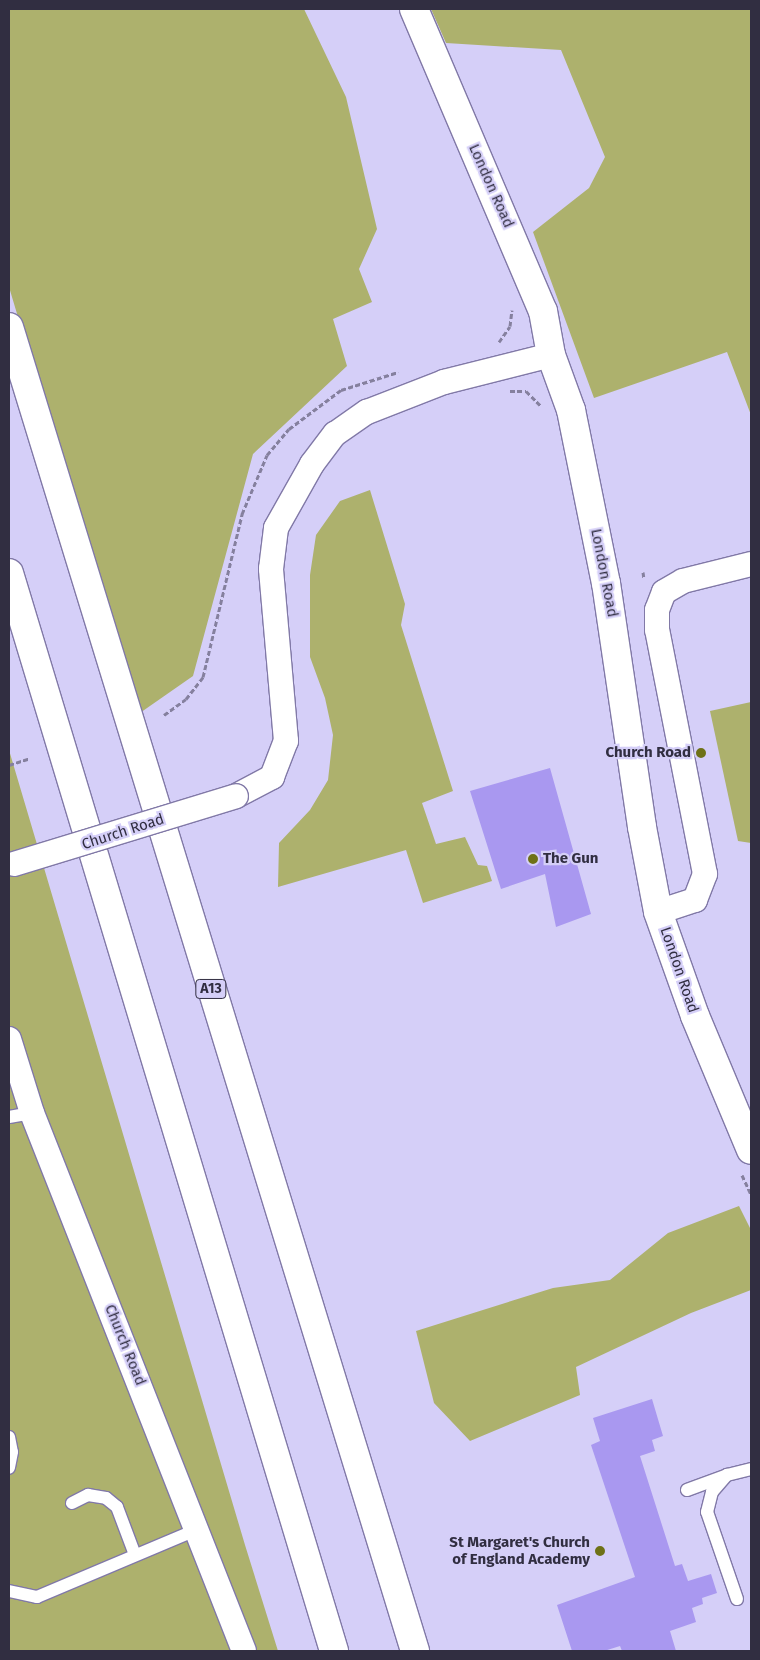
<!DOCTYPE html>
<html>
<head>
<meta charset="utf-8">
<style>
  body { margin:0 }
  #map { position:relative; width:760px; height:1660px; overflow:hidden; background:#d5cff8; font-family:"Fira Sans",sans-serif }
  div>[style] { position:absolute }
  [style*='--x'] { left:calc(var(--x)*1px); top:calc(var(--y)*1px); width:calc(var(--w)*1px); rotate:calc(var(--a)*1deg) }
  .green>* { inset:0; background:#adb16d }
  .building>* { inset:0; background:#a998f0 }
  .path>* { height:3px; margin-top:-1.5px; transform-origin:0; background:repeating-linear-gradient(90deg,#85809e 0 5px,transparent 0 7.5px) }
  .roads { filter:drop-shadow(1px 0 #8179a7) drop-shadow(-1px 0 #8179a7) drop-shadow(0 1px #8179a7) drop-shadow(0 -1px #8179a7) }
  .service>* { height:12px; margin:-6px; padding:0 6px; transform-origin:6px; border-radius:6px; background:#fff }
  .minor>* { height:24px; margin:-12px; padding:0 12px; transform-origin:12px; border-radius:12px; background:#fff }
  .secondary>* { height:28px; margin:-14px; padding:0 14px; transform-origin:14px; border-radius:14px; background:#fff }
  .trunk>* { height:28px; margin:-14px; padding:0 14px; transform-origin:14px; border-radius:14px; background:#fff }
  .bridges { filter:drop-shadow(1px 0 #8179a7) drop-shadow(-1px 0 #8179a7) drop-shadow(0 1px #8179a7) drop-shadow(0 -1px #8179a7) }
  .minor-bridge>* { height:24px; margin:-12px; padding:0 12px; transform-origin:12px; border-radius:12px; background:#fff }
  .dots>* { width:14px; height:14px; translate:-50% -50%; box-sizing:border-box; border:2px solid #d5cff8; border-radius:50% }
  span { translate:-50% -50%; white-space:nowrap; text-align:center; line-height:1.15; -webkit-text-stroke:4.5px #d5cff8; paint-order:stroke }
  .shield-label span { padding:1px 4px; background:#d5cff8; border:1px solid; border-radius:4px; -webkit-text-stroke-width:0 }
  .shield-label { font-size:14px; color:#312e41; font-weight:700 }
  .street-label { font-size:15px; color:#312e41 }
  .poi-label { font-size:15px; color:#312e41; font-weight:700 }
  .right { translate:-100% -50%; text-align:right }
  .left { translate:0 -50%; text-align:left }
  .frame { position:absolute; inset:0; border:10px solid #312e41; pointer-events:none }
</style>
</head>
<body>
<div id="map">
  <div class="green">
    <div style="clip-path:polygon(9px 9px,304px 9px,346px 97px,377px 229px,359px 269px,372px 302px,333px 319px,347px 366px,253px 454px,193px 676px,137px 715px,9px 287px)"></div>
    <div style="clip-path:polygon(431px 9px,751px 9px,751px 415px,727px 352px,594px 398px,533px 232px,589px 188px,605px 157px,561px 50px,446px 43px)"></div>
    <div style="clip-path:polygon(370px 490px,405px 604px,401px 625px,453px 791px,422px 803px,436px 844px,465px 837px,478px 865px,487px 866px,492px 881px,423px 903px,406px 850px,278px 887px,279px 843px,310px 810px,328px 780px,333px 735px,325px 698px,310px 657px,310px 575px,316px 535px,340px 501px)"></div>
    <div style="clip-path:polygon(751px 702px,751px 843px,738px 841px,710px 711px)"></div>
    <div style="clip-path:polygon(9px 750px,245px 1545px,278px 1651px,9px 1651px)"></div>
    <div style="clip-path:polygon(739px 1206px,751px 1230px,751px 1290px,691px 1313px,576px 1367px,580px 1395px,470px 1441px,434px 1403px,416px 1331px,553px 1288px,610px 1280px,668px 1233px)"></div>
  </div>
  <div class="building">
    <div style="clip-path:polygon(550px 768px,591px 914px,556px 927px,545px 874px,501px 889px,470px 791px)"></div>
    <div style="clip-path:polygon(652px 1399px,663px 1436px,652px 1440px,655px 1451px,640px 1456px,675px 1566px,682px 1564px,688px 1581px,711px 1574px,717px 1593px,702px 1598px,703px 1604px,692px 1608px,696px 1622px,670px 1631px,676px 1651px,622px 1651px,620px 1646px,604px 1651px,572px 1651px,557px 1605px,635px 1577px,591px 1445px,600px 1441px,593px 1418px)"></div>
  </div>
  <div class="path">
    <div style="--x:499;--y:342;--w:19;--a:-55"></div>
    <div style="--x:510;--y:326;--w:16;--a:-83"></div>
    <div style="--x:510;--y:391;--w:16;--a:0"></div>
    <div style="--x:526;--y:391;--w:21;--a:45"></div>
    <div style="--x:643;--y:572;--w:7;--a:82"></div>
    <div style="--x:164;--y:715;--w:27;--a:-36"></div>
    <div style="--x:186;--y:699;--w:28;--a:-52"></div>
    <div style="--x:203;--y:677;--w:168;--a:-76.5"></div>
    <div style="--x:242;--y:514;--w:64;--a:-67"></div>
    <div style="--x:267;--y:455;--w:34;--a:-50"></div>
    <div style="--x:289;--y:429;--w:65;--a:-36.9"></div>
    <div style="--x:341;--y:390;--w:60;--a:-17.5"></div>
    <div style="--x:9;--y:765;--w:22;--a:-18"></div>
    <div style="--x:742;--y:1175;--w:21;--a:65"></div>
  </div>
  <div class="roads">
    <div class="service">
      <div style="--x:9;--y:1117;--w:23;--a:-10"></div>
      <div style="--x:9;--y:1437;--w:15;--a:79"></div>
      <div style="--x:12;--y:1452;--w:16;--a:101"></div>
      <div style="--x:687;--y:1490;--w:40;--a:-20.2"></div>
      <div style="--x:72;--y:1503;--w:18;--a:-27"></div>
      <div style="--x:88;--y:1495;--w:18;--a:9"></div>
      <div style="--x:106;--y:1498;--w:14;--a:39"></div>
      <div style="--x:117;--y:1507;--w:51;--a:69.4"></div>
      <div style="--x:9;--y:1591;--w:29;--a:12"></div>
      <div style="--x:37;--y:1597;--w:175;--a:-22.9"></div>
      <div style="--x:737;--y:1599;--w:92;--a:-109"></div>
      <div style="--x:707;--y:1512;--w:21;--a:-76"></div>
      <div style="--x:712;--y:1492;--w:23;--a:-49"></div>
      <div style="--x:727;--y:1475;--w:25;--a:-14"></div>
    </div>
    <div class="minor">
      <div style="--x:236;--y:796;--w:41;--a:-27.8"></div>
      <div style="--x:272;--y:777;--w:39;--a:-69"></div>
      <div style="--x:286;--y:741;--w:173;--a:-95"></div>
      <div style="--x:271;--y:569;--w:41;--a:-83"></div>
      <div style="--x:276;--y:528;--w:73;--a:-60.6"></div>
      <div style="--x:312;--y:464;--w:38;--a:-53"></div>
      <div style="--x:335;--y:434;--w:39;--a:-35"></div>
      <div style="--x:367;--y:412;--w:83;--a:-21.3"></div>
      <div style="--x:444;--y:382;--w:110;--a:-14.2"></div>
      <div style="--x:658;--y:912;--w:39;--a:-18"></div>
      <div style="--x:695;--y:900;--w:28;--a:-69"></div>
      <div style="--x:705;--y:874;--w:249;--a:-101.1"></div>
      <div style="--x:657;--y:630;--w:20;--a:-90"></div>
      <div style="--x:657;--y:610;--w:19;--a:-69"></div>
      <div style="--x:664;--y:592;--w:22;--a:-30"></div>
      <div style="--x:683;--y:581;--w:70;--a:-14"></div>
      <div style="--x:9;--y:1039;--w:77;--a:72.7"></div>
      <div style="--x:32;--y:1113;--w:578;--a:68.49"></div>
    </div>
    <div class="secondary">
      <div style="--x:414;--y:9;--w:328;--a:66.9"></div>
      <div style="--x:543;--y:311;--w:45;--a:79.7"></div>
      <div style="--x:551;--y:355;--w:59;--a:70"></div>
      <div style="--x:571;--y:410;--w:177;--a:78.6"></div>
      <div style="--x:606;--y:583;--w:247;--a:81.6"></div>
      <div style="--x:642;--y:827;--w:86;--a:79.3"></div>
      <div style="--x:658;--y:912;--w:110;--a:70.4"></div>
      <div style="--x:695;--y:1016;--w:145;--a:67.3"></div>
    </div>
    <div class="trunk">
      <div style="--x:9;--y:327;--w:1385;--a:72.95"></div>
      <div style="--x:9;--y:573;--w:1126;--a:73.22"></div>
    </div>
  </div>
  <div class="bridges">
    <div class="minor-bridge">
      <div style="--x:14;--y:864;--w:232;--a:-17"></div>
    </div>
  </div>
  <div class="dots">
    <div style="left:701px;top:753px;background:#6e7117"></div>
    <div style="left:533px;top:859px;background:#6e7117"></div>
    <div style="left:600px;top:1551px;background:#6e7117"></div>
  </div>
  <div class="shield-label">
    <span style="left:211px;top:989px">A13</span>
  </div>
  <div class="street-label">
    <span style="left:491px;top:186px;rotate:66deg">London Road</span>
    <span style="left:604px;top:573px;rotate:79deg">London Road</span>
    <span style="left:123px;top:832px;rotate:-18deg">Church Road</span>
    <span style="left:679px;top:970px;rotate:71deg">London Road</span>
    <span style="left:125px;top:1345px;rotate:68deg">Church Road</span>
  </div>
  <div class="poi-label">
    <span class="right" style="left:691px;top:753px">Church Road</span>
    <span class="left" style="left:543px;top:859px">The Gun</span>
    <span class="right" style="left:590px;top:1551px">St Margaret's Church<br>of England Academy</span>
  </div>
  <div class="frame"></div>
</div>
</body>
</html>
